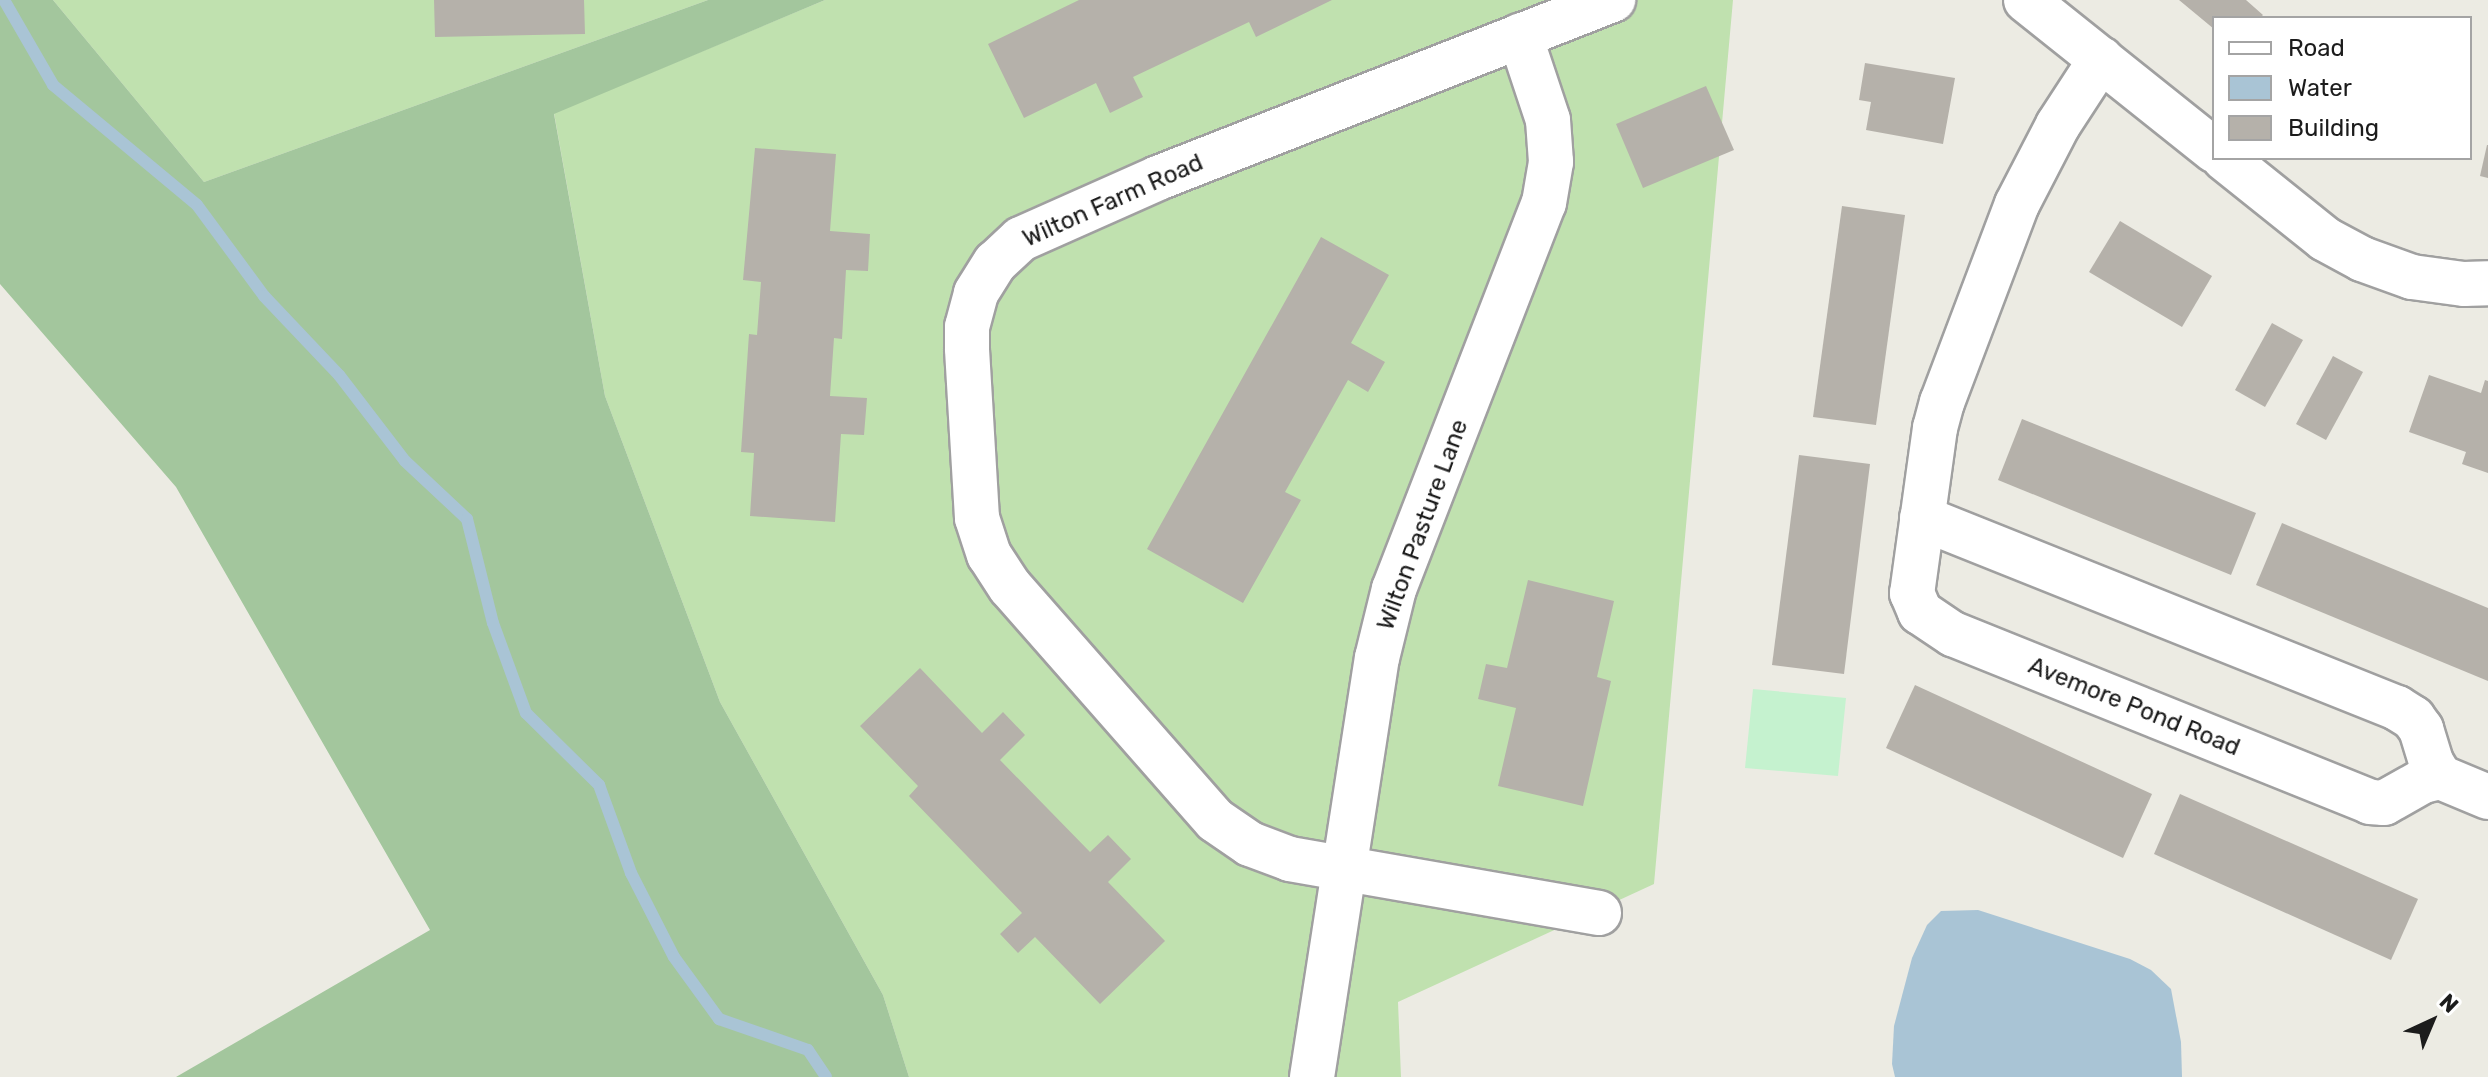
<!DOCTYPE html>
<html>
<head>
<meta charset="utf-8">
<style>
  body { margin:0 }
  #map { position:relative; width:2488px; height:1077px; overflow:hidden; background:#ecebe3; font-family:Rubik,sans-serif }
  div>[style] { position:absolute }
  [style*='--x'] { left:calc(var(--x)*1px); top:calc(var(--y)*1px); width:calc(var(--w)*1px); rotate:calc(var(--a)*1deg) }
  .grass>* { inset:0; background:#c0e1af }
  .forest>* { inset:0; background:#a3c69d }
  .park>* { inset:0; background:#c5f2cf }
  .water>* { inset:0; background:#a9c4d5 }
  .stream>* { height:12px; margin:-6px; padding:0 6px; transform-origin:6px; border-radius:6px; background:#a9c4d5 }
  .building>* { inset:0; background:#b5b1aa }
  .roads { filter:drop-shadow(2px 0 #a0a0a0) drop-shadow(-2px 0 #a0a0a0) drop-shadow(0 2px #a0a0a0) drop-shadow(0 -2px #a0a0a0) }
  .street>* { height:44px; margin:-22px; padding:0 22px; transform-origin:22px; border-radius:22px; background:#fff }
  span { translate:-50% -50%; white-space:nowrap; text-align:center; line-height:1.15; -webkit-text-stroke:7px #fff; paint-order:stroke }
  .street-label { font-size:24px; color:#1c1c1c }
  .legend { position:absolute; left:2212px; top:16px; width:260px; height:144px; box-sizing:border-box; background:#fff; border:2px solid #a4a4a4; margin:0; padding:10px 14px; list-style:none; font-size:24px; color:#1c1c1c }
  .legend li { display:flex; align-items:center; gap:16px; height:40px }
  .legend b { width:40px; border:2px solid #a4a4a4 }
  .north { position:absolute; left:2392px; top:981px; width:80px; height:80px; -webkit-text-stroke:6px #fff; paint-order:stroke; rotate:44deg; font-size:22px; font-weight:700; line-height:32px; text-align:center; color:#1c1c1c }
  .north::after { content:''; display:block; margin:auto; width:28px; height:36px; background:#1c1c1c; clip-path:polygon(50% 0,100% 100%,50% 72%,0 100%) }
</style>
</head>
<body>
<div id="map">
  <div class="grass">
    <div style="clip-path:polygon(53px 0,708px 0,204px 182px)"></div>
    <div style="clip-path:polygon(825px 0,1733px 0,1654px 884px,1398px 1002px,1401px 1077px,909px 1077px,883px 995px,720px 702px,605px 396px,554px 113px)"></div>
  </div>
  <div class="forest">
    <div style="clip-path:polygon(0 0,53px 0,204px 182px,708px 0,825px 0,554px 114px,605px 396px,720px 702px,883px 995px,909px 1077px,176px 1077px,430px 930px,176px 487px,0 284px)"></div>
  </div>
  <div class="park">
    <div style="clip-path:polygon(1753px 689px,1846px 698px,1838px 776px,1745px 768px)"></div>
  </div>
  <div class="water">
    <div style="clip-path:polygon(1978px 910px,2130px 959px,2151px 970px,2171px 989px,2181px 1042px,2182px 1077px,1895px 1077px,1892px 1064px,1894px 1026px,1912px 958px,1927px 925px,1941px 911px)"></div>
  </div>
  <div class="stream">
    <div style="--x:4;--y:0;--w:98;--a:60"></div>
    <div style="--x:53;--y:85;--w:187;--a:39.8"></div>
    <div style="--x:197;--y:205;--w:113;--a:53.6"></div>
    <div style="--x:264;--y:296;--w:109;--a:46.5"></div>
    <div style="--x:339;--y:375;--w:108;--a:52.5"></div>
    <div style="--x:405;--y:461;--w:85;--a:43.1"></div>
    <div style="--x:467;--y:519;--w:107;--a:76"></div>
    <div style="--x:493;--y:623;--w:96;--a:69.9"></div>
    <div style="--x:526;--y:713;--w:103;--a:44.6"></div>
    <div style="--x:599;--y:785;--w:94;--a:70"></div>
    <div style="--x:631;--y:873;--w:94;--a:62.9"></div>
    <div style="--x:674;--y:957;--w:77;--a:54"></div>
    <div style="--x:719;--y:1019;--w:94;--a:19.2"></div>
    <div style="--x:808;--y:1050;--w:32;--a:56"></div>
  </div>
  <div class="building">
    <div style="clip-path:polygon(434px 0,584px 0,585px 34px,435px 37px)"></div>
    <div style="clip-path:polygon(1079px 0,1332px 0,1256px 37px,1249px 22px,1133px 77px,1143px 97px,1110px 113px,1096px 83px,1024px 118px,988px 44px)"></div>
    <div style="clip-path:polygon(2179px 0,2246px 0,2263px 15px,2260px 18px,2214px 18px,2214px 29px)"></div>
    <div style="clip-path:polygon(1865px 63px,1955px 78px,1943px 144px,1866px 130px,1871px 102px,1859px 100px)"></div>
    <div style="clip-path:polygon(1706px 86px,1734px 150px,1643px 188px,1616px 124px)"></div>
    <div style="clip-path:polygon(2487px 145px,2488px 145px,2488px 178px,2480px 176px)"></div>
    <div style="clip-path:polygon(755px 148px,836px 154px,830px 231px,870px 234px,868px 271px,846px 270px,842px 339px,834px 338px,830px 396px,867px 398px,864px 435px,841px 434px,835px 522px,750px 516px,754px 453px,741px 452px,749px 334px,757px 335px,761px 282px,743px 280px)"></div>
    <div style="clip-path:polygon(1842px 206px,1905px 215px,1876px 425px,1813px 417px)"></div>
    <div style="clip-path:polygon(2120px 221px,2212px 276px,2182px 327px,2089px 272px)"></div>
    <div style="clip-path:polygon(1321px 237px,1389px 275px,1351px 343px,1385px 362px,1368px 392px,1348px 380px,1285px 492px,1301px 500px,1243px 603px,1147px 549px)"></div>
    <div style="clip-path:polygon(2272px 323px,2303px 340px,2265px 407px,2235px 390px)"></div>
    <div style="clip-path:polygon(2333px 356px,2363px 372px,2326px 440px,2296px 424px)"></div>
    <div style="clip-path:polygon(2429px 375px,2481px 393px,2485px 380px,2488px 381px,2488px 473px,2462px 464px,2466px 452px,2409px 432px)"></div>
    <div style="clip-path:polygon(2022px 419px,2256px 513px,2231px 575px,1998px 480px)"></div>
    <div style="clip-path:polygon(1799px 455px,1870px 464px,1844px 674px,1772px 665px)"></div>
    <div style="clip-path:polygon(2282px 523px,2488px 608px,2488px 681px,2256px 585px)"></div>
    <div style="clip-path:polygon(1528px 580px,1614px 601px,1597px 677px,1611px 681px,1583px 806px,1498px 786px,1516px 708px,1478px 699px,1486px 664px,1507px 668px)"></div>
    <div style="clip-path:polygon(920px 668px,982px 733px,1003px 712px,1025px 735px,1000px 760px,1090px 852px,1108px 835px,1131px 859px,1108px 882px,1165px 941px,1100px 1004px,1035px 937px,1018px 953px,1000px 934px,1022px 913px,909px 796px,918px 786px,860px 726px)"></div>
    <div style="clip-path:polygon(1915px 685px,2152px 794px,2123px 858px,1886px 748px)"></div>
    <div style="clip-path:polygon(2180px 794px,2418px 899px,2391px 960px,2154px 854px)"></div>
  </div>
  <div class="roads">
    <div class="street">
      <div style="--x:2026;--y:0;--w:241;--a:38.6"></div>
      <div style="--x:2101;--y:59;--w:79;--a:123.1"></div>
      <div style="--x:2058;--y:125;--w:89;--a:117.4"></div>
      <div style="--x:2017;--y:204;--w:212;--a:110.7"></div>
      <div style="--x:1942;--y:402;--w:27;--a:105"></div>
      <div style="--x:1935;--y:428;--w:167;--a:97.9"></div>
      <div style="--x:1912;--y:593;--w:21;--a:67"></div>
      <div style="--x:1920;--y:612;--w:40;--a:34"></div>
      <div style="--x:1953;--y:634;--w:450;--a:21.9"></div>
      <div style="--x:2370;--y:802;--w:14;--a:4"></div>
      <div style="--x:2384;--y:803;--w:45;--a:-29.4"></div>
      <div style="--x:2423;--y:781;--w:17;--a:-13"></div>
      <div style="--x:2224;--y:158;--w:129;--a:38.7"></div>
      <div style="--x:2325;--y:239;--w:42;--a:28.4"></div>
      <div style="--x:2362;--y:259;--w:53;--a:19.8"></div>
      <div style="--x:2412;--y:277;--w:52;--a:7.7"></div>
      <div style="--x:2464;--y:284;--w:24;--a:-2"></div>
      <div style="--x:1922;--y:518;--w:512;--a:21.8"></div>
      <div style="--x:2397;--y:708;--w:19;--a:32"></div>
      <div style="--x:2413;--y:718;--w:14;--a:54"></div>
      <div style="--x:2421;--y:729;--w:34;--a:73"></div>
      <div style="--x:2431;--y:762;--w:17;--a:59"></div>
      <div style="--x:2440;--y:777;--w:52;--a:22.6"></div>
      <div style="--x:1599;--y:913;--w:314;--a:-170.1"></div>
      <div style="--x:1290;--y:859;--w:43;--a:-159.4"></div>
      <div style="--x:1250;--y:844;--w:42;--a:-145.6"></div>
      <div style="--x:1215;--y:820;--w:310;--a:-131.3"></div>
      <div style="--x:1010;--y:587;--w:38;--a:-123"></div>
      <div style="--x:989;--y:555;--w:39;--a:-108"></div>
      <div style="--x:977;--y:518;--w:170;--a:-93.4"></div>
      <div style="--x:967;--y:348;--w:21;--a:-90"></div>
      <div style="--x:967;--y:327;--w:35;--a:-75"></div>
      <div style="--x:976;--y:293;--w:36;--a:-58"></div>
      <div style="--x:995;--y:263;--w:35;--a:-43"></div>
      <div style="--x:1021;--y:239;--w:150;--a:-24"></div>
      <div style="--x:1158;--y:178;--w:489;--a:-21.4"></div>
      <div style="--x:1312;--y:1077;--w:424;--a:-81.2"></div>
      <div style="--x:1377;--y:658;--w:71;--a:-76.2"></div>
      <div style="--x:1394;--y:589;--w:414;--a:-68.8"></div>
      <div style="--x:1544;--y:203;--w:42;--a:-80.3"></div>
      <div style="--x:1551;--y:162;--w:42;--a:-94.1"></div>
      <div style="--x:1548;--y:120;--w:89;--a:-108.4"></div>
    </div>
  </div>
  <div class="street-label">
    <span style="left:1113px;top:201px;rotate:-24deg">Wilton Farm Road</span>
    <span style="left:1423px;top:525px;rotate:-70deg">Wilton Pasture Lane</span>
    <span style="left:2134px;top:707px;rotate:22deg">Avemore Pond Road</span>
  </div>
  <ul class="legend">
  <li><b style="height:10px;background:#fff"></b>Road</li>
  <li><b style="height:22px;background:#a9c4d5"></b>Water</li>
  <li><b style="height:22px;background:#b5b1aa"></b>Building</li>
  </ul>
  <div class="north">N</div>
</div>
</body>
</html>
